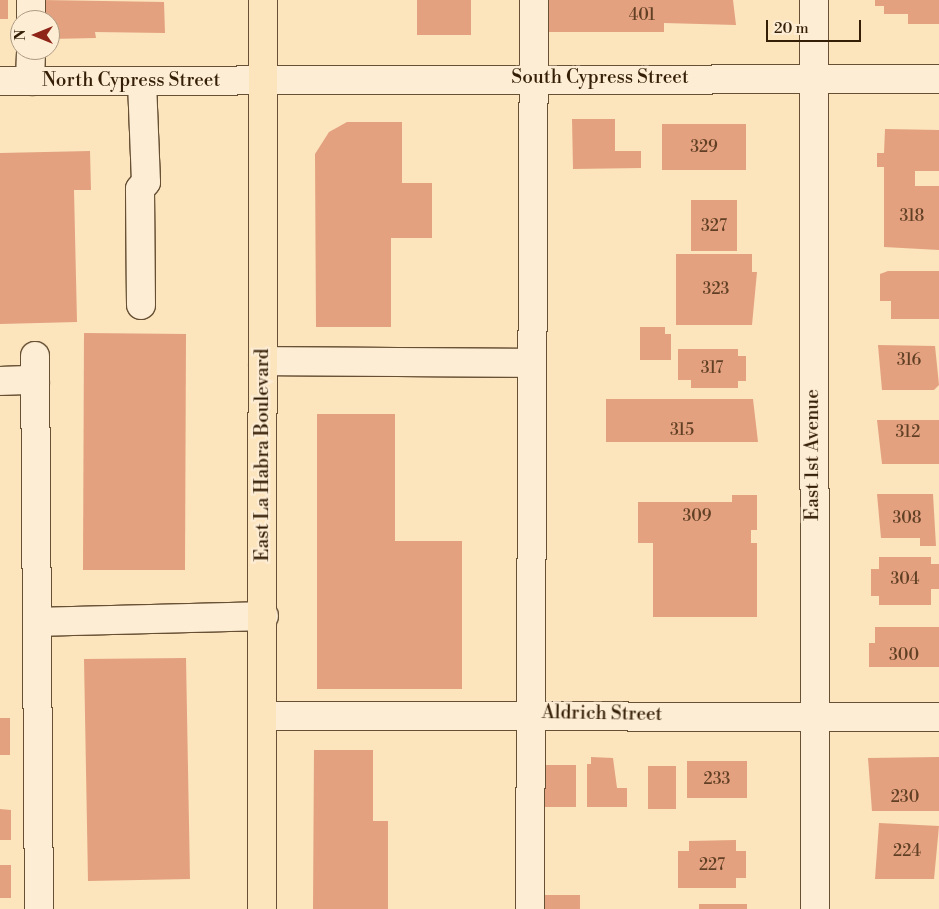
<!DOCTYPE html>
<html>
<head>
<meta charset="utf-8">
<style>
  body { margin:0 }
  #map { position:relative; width:939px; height:909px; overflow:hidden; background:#fce4bd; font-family:"Libre Bodoni",serif }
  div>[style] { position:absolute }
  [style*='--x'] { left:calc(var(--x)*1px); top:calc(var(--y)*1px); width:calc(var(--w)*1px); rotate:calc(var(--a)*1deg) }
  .building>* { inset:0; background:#e3a17f }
  .roads { filter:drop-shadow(1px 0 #675034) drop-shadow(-1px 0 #675034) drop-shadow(0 1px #675034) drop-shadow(0 -1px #675034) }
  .minor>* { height:28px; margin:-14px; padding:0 14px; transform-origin:14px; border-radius:14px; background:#fdedd4 }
  .major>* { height:28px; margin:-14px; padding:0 14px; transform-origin:14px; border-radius:14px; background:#fce4bd }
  span { translate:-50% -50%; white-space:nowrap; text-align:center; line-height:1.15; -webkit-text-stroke:4.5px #fdedd4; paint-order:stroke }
  .number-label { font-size:16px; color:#603f24 }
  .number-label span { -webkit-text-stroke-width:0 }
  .street-label { font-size:19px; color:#351e06 }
  .north { position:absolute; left:10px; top:10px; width:50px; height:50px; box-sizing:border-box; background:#fdedd4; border:1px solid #ad9a82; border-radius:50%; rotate:270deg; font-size:14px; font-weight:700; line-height:20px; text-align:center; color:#351e06 }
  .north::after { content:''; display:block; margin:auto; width:18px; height:22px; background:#8f2418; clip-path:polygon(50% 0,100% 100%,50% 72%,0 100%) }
  .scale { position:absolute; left:766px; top:20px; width:95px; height:22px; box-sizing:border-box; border:2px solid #351e06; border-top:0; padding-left:6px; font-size:15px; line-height:18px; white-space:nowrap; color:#351e06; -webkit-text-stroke:4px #fdedd4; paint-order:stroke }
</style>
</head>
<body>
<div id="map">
  <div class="building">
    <div style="clip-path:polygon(0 0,8px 0,8px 19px,0 19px)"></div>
    <div style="clip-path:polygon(42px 0,164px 2px,165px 33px,95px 32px,96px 38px,50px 39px,50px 20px,42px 20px)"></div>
    <div style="clip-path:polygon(417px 0,471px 0,471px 35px,417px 35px)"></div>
    <div style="clip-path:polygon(547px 0,733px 0,736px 25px,664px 23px,664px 32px,547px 32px)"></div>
    <div style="clip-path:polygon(875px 0,939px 0,939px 24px,908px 24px,908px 14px,884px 14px,884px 6px,875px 6px)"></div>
    <div style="clip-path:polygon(572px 119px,615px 119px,615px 151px,641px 151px,641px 168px,573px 169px)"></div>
    <div style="clip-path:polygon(347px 122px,402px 122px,402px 183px,432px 183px,432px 238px,391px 238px,391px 327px,316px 327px,315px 154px,329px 132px)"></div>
    <div style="clip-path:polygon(662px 124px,746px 124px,746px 170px,662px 170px)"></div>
    <div style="clip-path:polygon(885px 129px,939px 130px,939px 171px,915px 171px,915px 186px,939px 186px,939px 250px,884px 247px,884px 167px,877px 167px,877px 153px,884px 153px)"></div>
    <div style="clip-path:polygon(90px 151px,91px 190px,74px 190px,77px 322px,0 324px,0 153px)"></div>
    <div style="clip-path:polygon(691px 200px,737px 200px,737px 251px,691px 251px)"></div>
    <div style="clip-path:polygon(676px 254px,752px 254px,752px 272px,757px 272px,752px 325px,676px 325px)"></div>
    <div style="clip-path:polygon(888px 271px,939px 271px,939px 319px,891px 319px,891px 301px,880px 301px,880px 274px)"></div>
    <div style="clip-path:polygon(640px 327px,665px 327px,665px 334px,671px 334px,671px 360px,640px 360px)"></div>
    <div style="clip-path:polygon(84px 333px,186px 334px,185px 570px,83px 570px)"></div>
    <div style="clip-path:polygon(878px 345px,935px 346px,939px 385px,934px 390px,882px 390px)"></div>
    <div style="clip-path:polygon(678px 349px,738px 349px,738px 356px,746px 356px,746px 381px,738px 381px,738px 388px,691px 388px,691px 380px,678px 380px)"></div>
    <div style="clip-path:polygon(606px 399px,753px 399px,758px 442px,606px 442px)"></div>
    <div style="clip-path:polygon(317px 414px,395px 414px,395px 541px,462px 541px,462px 689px,317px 689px)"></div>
    <div style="clip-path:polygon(877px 420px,939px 420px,939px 464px,882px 464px)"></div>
    <div style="clip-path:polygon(877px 494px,933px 494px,936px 546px,920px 546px,920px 538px,881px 538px)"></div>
    <div style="clip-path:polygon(732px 495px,757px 495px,757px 530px,751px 530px,751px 543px,757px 543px,757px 617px,653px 617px,653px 543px,638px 543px,638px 502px,732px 502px)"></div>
    <div style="clip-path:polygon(879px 557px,931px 557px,931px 564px,939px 564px,939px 589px,931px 589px,931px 605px,879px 605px,879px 596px,871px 596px,871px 569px,879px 569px)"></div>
    <div style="clip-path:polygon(875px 627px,939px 627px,939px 667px,869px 667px,869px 643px,875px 643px)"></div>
    <div style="clip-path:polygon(186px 658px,190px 879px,88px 881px,84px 659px)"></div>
    <div style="clip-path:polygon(0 718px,10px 718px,10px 755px,0 755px)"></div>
    <div style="clip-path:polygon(314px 750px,373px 750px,373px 821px,388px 821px,388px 909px,313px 909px)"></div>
    <div style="clip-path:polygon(591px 757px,613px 758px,617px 788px,627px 788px,627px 807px,587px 807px,587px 764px,591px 764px)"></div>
    <div style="clip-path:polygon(939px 757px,939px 811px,872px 811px,868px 758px)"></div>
    <div style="clip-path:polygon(687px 761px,747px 761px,747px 798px,687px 798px)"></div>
    <div style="clip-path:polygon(545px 765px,576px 765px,576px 807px,545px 807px)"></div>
    <div style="clip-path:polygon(648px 766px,676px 766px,676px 809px,648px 809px)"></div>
    <div style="clip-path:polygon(0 809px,11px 810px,11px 840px,0 840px)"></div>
    <div style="clip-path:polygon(879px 823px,939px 826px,934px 879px,875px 879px)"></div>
    <div style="clip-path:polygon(736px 840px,736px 851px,746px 851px,746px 878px,736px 878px,736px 888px,678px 888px,678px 851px,689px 851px,689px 841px)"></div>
    <div style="clip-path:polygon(0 865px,11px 865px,11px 898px,0 898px)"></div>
    <div style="clip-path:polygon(544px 895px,580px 895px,580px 909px,544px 909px)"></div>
    <div style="clip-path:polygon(699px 904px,747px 904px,747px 909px,699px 909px)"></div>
  </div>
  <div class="roads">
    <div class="minor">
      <div style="--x:814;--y:0;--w:909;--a:89.94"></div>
      <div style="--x:31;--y:20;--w:20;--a:-90"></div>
      <div style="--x:0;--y:81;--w:939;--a:-0.12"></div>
      <div style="--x:30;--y:81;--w:31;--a:-88"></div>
      <div style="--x:141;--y:305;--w:116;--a:-90.5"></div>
      <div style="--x:140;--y:189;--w:9;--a:-49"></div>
      <div style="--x:146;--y:182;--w:101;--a:-92.3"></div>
      <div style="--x:35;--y:356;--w:553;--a:89.59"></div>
      <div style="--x:263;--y:361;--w:268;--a:0.4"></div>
      <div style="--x:0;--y:381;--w:35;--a:-2"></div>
      <div style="--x:38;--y:622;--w:226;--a:-1.5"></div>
      <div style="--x:264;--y:716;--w:675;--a:0.08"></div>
      <div style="--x:530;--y:909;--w:909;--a:-89.75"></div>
    </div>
    <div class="major">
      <div style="--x:262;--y:909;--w:909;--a:-89.94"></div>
    </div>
  </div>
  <div class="number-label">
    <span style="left:642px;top:15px">401</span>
    <span style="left:704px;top:147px">329</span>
    <span style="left:912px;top:216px">318</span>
    <span style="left:714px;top:226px">327</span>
    <span style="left:716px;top:289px">323</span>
    <span style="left:909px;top:360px">316</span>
    <span style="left:712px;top:368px">317</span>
    <span style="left:682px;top:430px">315</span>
    <span style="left:908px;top:432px">312</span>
    <span style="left:697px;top:516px">309</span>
    <span style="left:907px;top:518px">308</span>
    <span style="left:905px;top:579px">304</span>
    <span style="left:904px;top:655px">300</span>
    <span style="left:717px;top:779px">233</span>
    <span style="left:905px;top:797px">230</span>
    <span style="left:907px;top:851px">224</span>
    <span style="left:712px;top:865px">227</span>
  </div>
  <div class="street-label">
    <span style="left:600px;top:78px">South Cypress Street</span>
    <span style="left:131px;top:81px">North Cypress Street</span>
    <span style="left:263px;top:455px;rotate:-90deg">East La Habra Boulevard</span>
    <span style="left:813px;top:455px;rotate:-90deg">East 1st Avenue</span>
    <span style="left:602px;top:714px;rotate:1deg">Aldrich Street</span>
  </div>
  <div class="north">N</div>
  <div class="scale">20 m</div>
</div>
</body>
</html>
